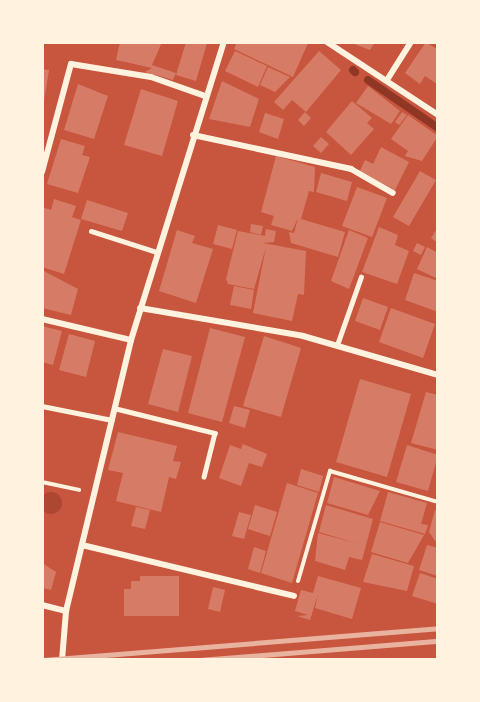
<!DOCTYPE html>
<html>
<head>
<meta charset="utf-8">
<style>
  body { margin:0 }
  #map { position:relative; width:480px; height:702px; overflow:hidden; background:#c8553d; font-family:"PT Serif",serif }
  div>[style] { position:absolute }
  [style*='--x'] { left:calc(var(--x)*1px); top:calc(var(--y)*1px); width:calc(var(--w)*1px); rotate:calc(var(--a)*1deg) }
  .green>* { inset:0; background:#ae4732 }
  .round { border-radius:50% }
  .stream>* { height:8px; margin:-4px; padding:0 4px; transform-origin:4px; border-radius:4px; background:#8f3625 }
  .building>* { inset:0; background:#d67c66 }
  .path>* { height:4px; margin:-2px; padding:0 2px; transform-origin:2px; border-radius:2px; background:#fff3e0 }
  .service>* { height:4.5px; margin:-2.25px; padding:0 2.25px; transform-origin:2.25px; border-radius:2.25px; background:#fff3e0 }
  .minor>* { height:6px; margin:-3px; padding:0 3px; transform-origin:3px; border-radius:3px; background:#fff3e0 }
  .rail>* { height:4.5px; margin:-2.25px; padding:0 2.25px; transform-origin:2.25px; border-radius:2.25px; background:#e9b49f }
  span { translate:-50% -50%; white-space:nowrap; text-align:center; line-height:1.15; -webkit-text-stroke:6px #fff3e0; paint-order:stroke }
  .frame { position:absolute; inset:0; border:44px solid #fff3e0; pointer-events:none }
</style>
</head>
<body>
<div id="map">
  <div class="green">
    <div class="round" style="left:40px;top:492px;width:22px;height:22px"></div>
  </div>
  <div class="stream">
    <div style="--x:353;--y:70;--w:3;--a:45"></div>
    <div style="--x:368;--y:80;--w:85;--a:34.4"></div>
  </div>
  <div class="building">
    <div style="clip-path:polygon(120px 42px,162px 42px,152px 65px,176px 73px,173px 80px,145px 72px,152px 68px,116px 60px)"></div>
    <div style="clip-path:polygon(186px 42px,207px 43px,196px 81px,176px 75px)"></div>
    <div style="clip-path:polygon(237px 42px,307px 42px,308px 43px,293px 77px,234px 49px)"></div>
    <div style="clip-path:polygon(349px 42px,375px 42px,370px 50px)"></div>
    <div style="clip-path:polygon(426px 42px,438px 50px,437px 84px,425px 76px,420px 84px,405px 73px)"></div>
    <div style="clip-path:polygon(235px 51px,267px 66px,258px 87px,225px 71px)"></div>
    <div style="clip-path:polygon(319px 51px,341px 70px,306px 112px,292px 100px,283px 110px,274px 102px)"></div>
    <div style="clip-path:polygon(268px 67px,290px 77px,275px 92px,260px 85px)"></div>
    <div style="clip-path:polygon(42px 69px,49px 70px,44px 101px,42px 100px)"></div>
    <div style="clip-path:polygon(222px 81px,259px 99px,250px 127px,209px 119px)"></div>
    <div style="clip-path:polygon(78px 84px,108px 96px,94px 139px,64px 130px)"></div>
    <div style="clip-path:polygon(368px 86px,400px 111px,391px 124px,356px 103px)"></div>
    <div style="clip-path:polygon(141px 89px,178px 101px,162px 156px,124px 145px)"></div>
    <div style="clip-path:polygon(352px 101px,372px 118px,367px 123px,374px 129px,351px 155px,326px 132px)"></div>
    <div style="clip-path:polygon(305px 112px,311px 118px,304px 126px,298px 120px)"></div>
    <div style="clip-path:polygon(402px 112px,407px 115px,399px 125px,395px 122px)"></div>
    <div style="clip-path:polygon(265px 113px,284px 119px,278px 139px,259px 132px)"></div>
    <div style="clip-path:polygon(408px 115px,438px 136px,422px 161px,405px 156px,408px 151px,391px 139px)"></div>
    <div style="clip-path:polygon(321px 137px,329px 144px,321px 153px,313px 146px)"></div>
    <div style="clip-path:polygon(61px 139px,85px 146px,82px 155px,90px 157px,78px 193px,47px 184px)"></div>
    <div style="clip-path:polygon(381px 147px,409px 162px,395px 190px,360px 171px,365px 160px,373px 164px)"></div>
    <div style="clip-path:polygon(276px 156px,315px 167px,314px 192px,309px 191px,301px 219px,345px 232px,338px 257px,291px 243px,289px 232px,294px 233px,298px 218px,292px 231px,271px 225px,274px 216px,261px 212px)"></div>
    <div style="clip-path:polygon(420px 171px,436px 180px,409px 226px,393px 217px)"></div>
    <div style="clip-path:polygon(321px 173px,352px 182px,347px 201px,316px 192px)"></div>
    <div style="clip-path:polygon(357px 187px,387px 198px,372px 237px,342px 226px)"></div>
    <div style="clip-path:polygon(54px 199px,76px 206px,72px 217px,81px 220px,64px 274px,42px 267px,42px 207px,51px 210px)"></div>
    <div style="clip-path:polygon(87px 200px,128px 213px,122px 231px,81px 219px)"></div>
    <div style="clip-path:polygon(251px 224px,263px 226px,261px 235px,250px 232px)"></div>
    <div style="clip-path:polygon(218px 225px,237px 230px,232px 249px,213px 244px)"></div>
    <div style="clip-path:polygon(379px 227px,398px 235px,395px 245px,409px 251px,397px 284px,362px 272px)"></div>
    <div style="clip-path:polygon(438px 227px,438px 243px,431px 238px)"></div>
    <div style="clip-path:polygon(266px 229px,276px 231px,274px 242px,263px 243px,306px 251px,304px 295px,298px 294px,292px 321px,253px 313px,266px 247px,254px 289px,228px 284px,226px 279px,238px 231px,265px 236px)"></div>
    <div style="clip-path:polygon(177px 230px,195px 236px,192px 243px,213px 249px,196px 303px,159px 291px)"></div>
    <div style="clip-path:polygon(349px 230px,368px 238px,349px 289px,331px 281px)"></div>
    <div style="clip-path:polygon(417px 243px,425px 247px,421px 255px,413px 251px)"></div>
    <div style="clip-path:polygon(427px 247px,438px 253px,438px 279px,417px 269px)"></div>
    <div style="clip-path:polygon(42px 270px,78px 289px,71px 315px,42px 308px)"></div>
    <div style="clip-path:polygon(414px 273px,438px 281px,438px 312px,405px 300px)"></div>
    <div style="clip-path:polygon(234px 286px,254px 290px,251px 309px,230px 305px)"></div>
    <div style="clip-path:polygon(363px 298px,388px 307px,380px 330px,355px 321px)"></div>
    <div style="clip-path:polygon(391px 308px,435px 324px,423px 358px,379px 342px)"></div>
    <div style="clip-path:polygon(42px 326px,62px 331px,53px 365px,42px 362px)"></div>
    <div style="clip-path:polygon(210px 328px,245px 337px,222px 422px,188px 413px)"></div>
    <div style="clip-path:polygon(69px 334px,95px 341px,86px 377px,59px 370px)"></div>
    <div style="clip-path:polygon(264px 336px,301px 348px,281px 417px,243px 406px)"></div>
    <div style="clip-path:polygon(163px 349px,192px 356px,178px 412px,148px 404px)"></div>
    <div style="clip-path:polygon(360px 379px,411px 394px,387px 477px,336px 462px)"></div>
    <div style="clip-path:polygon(426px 392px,438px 395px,438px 450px,411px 443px)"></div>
    <div style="clip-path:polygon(234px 406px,250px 410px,245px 428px,229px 423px)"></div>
    <div style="clip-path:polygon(118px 432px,177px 446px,173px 461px,181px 462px,176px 479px,169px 477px,161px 512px,116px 501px,123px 473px,108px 470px)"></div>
    <div style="clip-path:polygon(243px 444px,267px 454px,262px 467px,249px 463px,241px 486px,219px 478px,230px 445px,241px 449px)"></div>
    <div style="clip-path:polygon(407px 445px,438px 455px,428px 491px,396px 482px)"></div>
    <div style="clip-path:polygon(301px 469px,323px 476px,319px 492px,297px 485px)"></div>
    <div style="clip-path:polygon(334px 477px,380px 491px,368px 515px,327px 503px)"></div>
    <div style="clip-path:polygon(287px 483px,318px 493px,292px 583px,261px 573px)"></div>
    <div style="clip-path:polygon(388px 492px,427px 503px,421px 524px,428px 525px,425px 534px,380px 521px)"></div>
    <div style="clip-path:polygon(255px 505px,277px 512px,270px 536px,248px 529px)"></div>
    <div style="clip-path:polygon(326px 505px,373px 519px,362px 560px,349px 557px,345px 570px,315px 561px,318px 533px,359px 544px,319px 532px)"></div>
    <div style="clip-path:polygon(136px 507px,150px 510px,145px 529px,131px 526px)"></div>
    <div style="clip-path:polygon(435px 510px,438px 511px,438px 545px,429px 532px)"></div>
    <div style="clip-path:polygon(239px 512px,251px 515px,244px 539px,232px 536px)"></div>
    <div style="clip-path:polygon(380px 522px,424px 535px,408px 563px,371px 552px)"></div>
    <div style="clip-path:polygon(427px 545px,438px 548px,438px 576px,419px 570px)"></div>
    <div style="clip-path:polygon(254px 547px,266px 551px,260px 573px,248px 569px)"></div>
    <div style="clip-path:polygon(372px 554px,414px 566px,407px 591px,363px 582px)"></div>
    <div style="clip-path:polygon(42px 563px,56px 572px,51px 590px,42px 588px)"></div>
    <div style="clip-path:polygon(420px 573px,438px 579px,438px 604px,412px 596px)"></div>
    <div style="clip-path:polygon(140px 576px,179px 576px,179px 616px,124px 616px,124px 589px,131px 589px,131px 581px,140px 581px)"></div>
    <div style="clip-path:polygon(318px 576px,361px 588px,352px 619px,315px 608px,318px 594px,310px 620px,297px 616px,308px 615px,295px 611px,301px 590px,313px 593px)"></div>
    <div style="clip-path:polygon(213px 587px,225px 590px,220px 612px,208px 609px)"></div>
  </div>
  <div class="path">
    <div style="--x:42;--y:482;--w:38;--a:12"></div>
    <div style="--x:298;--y:581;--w:115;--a:-73.8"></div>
    <div style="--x:330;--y:471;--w:112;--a:16"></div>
  </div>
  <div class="service">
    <div style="--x:91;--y:231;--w:69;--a:17.7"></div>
    <div style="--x:337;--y:345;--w:72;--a:-70.6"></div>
    <div style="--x:42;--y:406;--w:71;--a:11.3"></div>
    <div style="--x:114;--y:408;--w:104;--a:13.9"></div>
    <div style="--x:215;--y:433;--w:45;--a:104"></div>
  </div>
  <div class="minor">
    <div style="--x:327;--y:42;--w:133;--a:33.3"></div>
    <div style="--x:387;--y:80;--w:45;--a:-57.7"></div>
    <div style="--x:193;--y:135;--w:162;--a:12.1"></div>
    <div style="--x:351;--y:169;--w:48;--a:29.7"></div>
    <div style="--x:42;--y:172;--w:112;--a:-75"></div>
    <div style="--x:71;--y:64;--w:81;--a:9.2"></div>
    <div style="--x:151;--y:77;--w:57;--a:19.4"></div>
    <div style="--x:140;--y:308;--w:165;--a:9.7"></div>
    <div style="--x:303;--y:336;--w:141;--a:16.1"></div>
    <div style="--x:42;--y:319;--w:91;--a:13.3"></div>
    <div style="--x:82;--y:545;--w:218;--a:13.5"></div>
    <div style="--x:42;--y:605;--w:25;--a:14"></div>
    <div style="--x:62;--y:660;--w:49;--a:-85.3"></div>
    <div style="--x:66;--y:611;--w:279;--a:-76.5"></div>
    <div style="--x:131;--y:340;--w:312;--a:-72.7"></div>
  </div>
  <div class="rail">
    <div style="--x:43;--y:660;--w:396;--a:-4.6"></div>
    <div style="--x:200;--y:660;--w:239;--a:-4.6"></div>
  </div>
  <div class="frame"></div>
</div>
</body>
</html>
